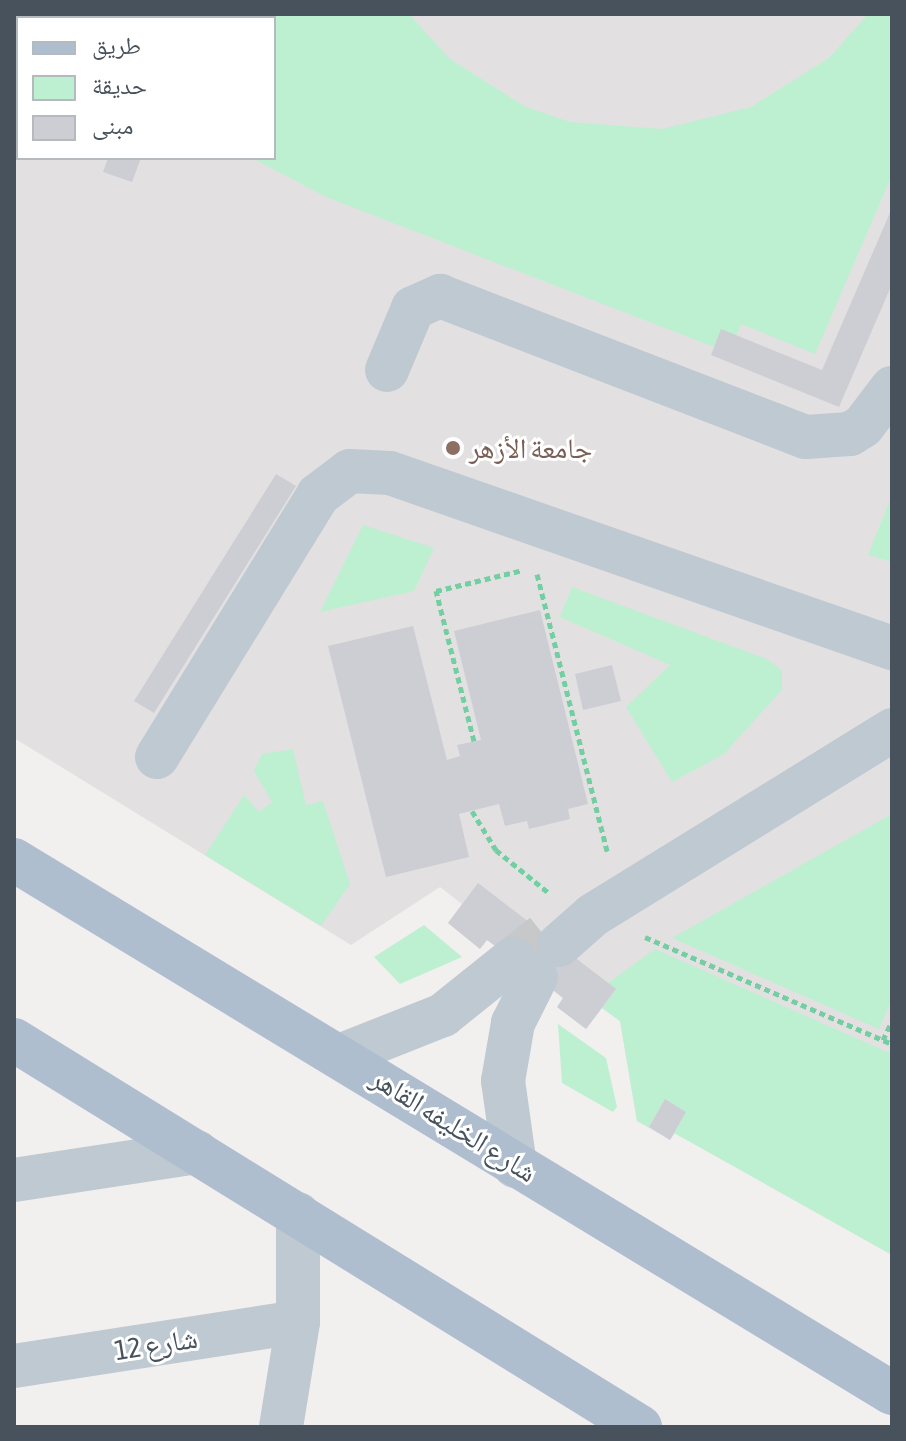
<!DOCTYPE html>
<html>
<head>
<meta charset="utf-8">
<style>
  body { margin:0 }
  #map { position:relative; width:906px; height:1441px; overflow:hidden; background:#f2efef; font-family:"Asap Condensed","Noto Naskh Arabic",sans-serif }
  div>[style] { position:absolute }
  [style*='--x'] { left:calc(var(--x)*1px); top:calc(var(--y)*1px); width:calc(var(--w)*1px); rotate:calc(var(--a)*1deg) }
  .education>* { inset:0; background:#e3e0e1 }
  .green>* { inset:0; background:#bcf0d1 }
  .building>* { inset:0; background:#ccced4 }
  .minor-tunnel>* { height:44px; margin-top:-22px; transform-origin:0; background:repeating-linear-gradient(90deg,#c7c8ca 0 44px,transparent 0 66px) }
  .path>* { height:5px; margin-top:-2.5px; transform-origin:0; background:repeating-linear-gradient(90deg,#73cfa2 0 6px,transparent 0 10px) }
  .minor>* { height:44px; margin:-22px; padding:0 22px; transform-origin:22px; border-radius:22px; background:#bfc9d1 }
  .major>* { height:44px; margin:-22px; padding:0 22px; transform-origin:22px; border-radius:22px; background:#aebecf }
  .dots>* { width:22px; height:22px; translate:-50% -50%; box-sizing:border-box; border:4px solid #fff; border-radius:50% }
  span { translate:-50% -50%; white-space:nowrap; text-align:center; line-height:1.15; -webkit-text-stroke:6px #fff; paint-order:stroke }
  .education-label { font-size:28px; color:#785e54 }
  .left { translate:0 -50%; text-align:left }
  .street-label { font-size:28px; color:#47525d }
  .frame { position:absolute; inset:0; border:16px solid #47525d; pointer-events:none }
  .legend { position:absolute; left:16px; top:16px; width:260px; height:144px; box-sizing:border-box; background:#fff; border:2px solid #b5babe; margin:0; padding:10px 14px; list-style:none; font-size:24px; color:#47525d }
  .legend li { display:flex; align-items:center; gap:16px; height:40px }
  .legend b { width:40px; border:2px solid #b5babe }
</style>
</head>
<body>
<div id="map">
  <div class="education">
    <div style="clip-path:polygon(evenodd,14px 14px,892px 14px,892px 1255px,675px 1133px,670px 1140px,637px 1121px,620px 1021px,602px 1008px,586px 1029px,557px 1007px,563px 998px,513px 959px,487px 940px,480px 949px,448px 923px,462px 904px,440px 887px,351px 945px,14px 738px,14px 14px,18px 18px,274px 18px,274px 158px,18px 158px,18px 18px)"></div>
  </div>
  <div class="green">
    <div style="clip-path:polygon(251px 14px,409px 14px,450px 59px,526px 107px,570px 122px,662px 129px,751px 107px,829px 58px,868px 14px,892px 14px,892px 175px,815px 354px,741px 324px,736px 336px,714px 347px,326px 197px,252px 158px,274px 158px,274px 18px,249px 18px)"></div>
    <div style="clip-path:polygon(892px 495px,892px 562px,868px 555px)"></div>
    <div style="clip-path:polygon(363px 525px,434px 548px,414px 591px,320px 612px)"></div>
    <div style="clip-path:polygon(572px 587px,767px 659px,782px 671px,782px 690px,724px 754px,672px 782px,626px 707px,670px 665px,560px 617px)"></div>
    <div style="clip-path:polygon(293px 749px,306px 805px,323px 801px,350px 884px,321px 926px,205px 855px,244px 795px,259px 812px,272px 802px,254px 771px,262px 754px)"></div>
    <div style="clip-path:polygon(892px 814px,892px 999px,879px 1029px,672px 938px)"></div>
    <div style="clip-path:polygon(424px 925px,462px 957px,400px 984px,374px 957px)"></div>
    <div style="clip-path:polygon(655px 949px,892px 1054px,892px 1255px,674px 1133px,686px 1112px,665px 1099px,649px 1127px,637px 1121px,620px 1021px,602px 1008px,616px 990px,608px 983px)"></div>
    <div style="clip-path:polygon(558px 1024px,606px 1058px,617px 1107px,613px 1112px,562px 1083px)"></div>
  </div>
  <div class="building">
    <div style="clip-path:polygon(108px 158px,141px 158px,132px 182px,103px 172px)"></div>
    <div style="clip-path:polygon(892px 208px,892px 284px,839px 407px,711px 355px,721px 329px,822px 370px)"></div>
    <div style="clip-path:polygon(276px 474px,296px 486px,154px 713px,134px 701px)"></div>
    <div style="clip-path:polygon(540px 610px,588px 804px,568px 809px,570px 819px,529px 829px,527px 821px,505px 826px,499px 804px,459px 814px,469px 857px,386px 877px,328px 646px,413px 626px,447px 760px,460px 756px,457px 745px,481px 740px,454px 631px)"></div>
    <div style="clip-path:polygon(612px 665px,621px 701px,583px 710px,575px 674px)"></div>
    <div style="clip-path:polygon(478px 883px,616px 989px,586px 1029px,557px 1007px,563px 998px,513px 959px,487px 940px,480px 949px,448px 923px)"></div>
    <div style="clip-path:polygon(665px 1099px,686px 1112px,670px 1140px,649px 1127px)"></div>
  </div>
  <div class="minor-tunnel">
    <div style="--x:513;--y:959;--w:39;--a:-38"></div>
  </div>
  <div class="path">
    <div style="--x:537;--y:574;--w:286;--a:75.8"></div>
    <div style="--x:474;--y:741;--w:155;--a:-104.2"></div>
    <div style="--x:436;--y:591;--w:89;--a:-13.6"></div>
    <div style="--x:472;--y:811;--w:46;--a:58.4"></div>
    <div style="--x:496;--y:850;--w:68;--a:39.1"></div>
    <div style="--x:645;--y:937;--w:269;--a:23.4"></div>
    <div style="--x:883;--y:1040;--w:21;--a:-65"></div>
  </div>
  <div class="minor">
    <div style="--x:387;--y:370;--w:67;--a:-67.2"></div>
    <div style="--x:413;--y:308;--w:30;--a:-24"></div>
    <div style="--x:440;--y:296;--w:392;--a:21.1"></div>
    <div style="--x:806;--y:437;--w:44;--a:-3.9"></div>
    <div style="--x:850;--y:434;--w:15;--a:-32"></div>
    <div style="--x:863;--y:426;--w:48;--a:-52.7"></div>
    <div style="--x:157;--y:757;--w:308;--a:-58.4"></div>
    <div style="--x:318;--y:495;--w:40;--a:-37"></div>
    <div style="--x:350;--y:471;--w:40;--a:2.9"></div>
    <div style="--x:390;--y:473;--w:532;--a:19.22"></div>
    <div style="--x:559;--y:945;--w:45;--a:-41.4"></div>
    <div style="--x:593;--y:915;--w:352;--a:-31.7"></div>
    <div style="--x:342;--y:1055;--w:109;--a:-21.6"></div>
    <div style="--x:443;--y:1015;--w:90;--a:-38.7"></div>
    <div style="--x:515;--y:1166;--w:86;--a:-98"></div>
    <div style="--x:503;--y:1081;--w:59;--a:-80.2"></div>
    <div style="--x:513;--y:1023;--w:51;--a:-63.4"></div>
    <div style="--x:14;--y:1180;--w:185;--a:-8.7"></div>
    <div style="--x:14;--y:1366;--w:287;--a:-8.8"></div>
    <div style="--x:281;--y:1427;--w:106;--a:-80.8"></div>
    <div style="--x:298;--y:1322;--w:108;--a:-90"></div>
  </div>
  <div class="major">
    <div style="--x:14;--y:860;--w:1027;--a:31.26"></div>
    <div style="--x:14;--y:1040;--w:736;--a:31.72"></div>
  </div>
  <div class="dots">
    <div style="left:453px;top:448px;background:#8d6e63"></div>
  </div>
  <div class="education-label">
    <span class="left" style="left:469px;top:448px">جامعة الأزهر</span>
  </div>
  <div class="street-label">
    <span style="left:454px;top:1125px;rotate:32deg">شارع الخليفه القاهر</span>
    <span style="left:156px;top:1344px;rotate:-9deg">شارع 12</span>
  </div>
  <div class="frame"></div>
  <ul class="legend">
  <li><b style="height:10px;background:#aebecf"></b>طريق</li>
  <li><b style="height:22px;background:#bcf0d1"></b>حديقة</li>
  <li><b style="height:22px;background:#ccced4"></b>مبنى</li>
  </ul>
</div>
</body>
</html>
